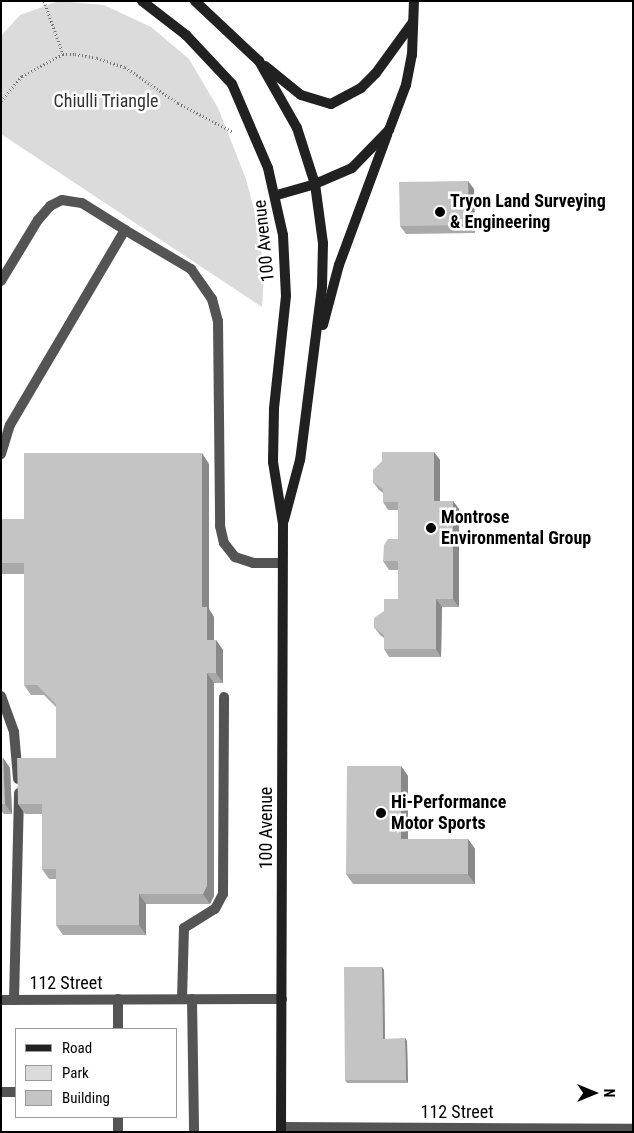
<!DOCTYPE html>
<html>
<head>
<meta charset="utf-8">
<style>
  body { margin:0 }
  #map { position:relative; width:634px; height:1133px; overflow:hidden; background:#fff; font-family:"Roboto Condensed",sans-serif }
  div>[style] { position:absolute }
  [style*='--x'] { left:calc(var(--x)*1px); top:calc(var(--y)*1px); width:calc(var(--w)*1px); rotate:calc(var(--a)*1deg) }
  .green>* { inset:0; background:#dbdbdb }
  .path>* { height:3px; margin-top:-1.5px; transform-origin:0; background:repeating-linear-gradient(90deg,#767676 0 1px,transparent 0 3.5px) }
  .lane>* { height:10px; margin:-5px; padding:0 5px; transform-origin:5px; border-radius:5px; background:#545454 }
  .street>* { height:10px; margin:-5px; padding:0 5px; transform-origin:5px; border-radius:5px; background:#545454 }
  .secondary>* { height:10px; margin:-5px; padding:0 5px; transform-origin:5px; border-radius:5px; background:#212121 }
  .wall>* { inset:0; background:#a9a9a9 }
  .shaded-wall>* { inset:0; background:#898989 }
  .building>* { inset:0; background:#c4c4c4 }
  .dots>* { width:14px; height:14px; translate:-50% -50%; box-sizing:border-box; border:2px solid #fff; border-radius:50% }
  span { translate:-50% -50%; white-space:nowrap; text-align:center; line-height:1.15; -webkit-text-stroke:5px #fff; paint-order:stroke }
  .park-label { font-size:18px; color:#323232 }
  .poi-label { font-size:18px; color:#000; font-weight:700 }
  .left { translate:0 -50%; text-align:left }
  .street-label { font-size:18px; color:#000 }
  .frame { position:absolute; inset:0; border:2px solid #000; pointer-events:none }
  .legend { position:absolute; left:15px; top:1028px; width:162px; height:90px; box-sizing:border-box; background:#fff; border:1px solid #999; margin:0; padding:6px 9px; list-style:none; font-size:15px; color:#000 }
  .legend li { display:flex; align-items:center; gap:10px; height:25px }
  .legend b { width:25px; border:1px solid #999 }
  .north { position:absolute; left:569px; top:1068px; width:50px; height:50px; -webkit-text-stroke:4px #fff; paint-order:stroke; rotate:90deg; font-size:14px; font-weight:700; line-height:20px; text-align:center; color:#000 }
  .north::after { content:''; display:block; margin:auto; width:18px; height:22px; background:#000; clip-path:polygon(50% 0,100% 100%,50% 72%,0 100%) }
</style>
</head>
<body>
<div id="map">
  <div class="green">
    <div style="clip-path:polygon(59px 1px,104px 5px,151px 27px,189px 59px,218px 108px,246px 179px,259px 229px,264px 276px,262px 307px,1px 134px,1px 36px,20px 15px)"></div>
  </div>
  <div class="path">
    <div style="--x:44;--y:1;--w:56;--a:70.3"></div>
    <div style="--x:1;--y:101;--w:33;--a:-50"></div>
    <div style="--x:22;--y:76;--w:47;--a:-28.2"></div>
    <div style="--x:63;--y:54;--w:12;--a:0"></div>
    <div style="--x:75;--y:54;--w:22;--a:10"></div>
    <div style="--x:97;--y:58;--w:29;--a:18"></div>
    <div style="--x:125;--y:67;--w:64;--a:34.2"></div>
    <div style="--x:178;--y:103;--w:62;--a:27.8"></div>
  </div>
  <div class="lane">
    <div style="--x:1;--y:281;--w:71;--a:-58.8"></div>
    <div style="--x:38;--y:220;--w:18;--a:-49"></div>
    <div style="--x:50;--y:206;--w:13;--a:-27"></div>
    <div style="--x:62;--y:200;--w:20;--a:9"></div>
    <div style="--x:82;--y:203;--w:51;--a:32.1"></div>
    <div style="--x:1;--y:454;--w:30;--a:-73"></div>
    <div style="--x:10;--y:425;--w:226;--a:-59.5"></div>
    <div style="--x:125;--y:230;--w:77;--a:30.6"></div>
    <div style="--x:191;--y:269;--w:37;--a:55"></div>
    <div style="--x:212;--y:299;--w:23;--a:75"></div>
    <div style="--x:218;--y:321;--w:205;--a:89.4"></div>
    <div style="--x:220;--y:526;--w:17;--a:77"></div>
    <div style="--x:224;--y:543;--w:18;--a:52"></div>
    <div style="--x:235;--y:557;--w:19;--a:18"></div>
    <div style="--x:253;--y:563;--w:29;--a:0"></div>
    <div style="--x:1;--y:696;--w:38;--a:70"></div>
    <div style="--x:14;--y:732;--w:47;--a:85.1"></div>
    <div style="--x:118;--y:999;--w:30;--a:90"></div>
    <div style="--x:182;--y:999;--w:71;--a:-88.4"></div>
    <div style="--x:184;--y:928;--w:36;--a:-32"></div>
    <div style="--x:215;--y:909;--w:17;--a:-62"></div>
    <div style="--x:223;--y:894;--w:197;--a:-89.7"></div>
    <div style="--x:192;--y:999;--w:133;--a:89.1"></div>
    <div style="--x:1;--y:1000;--w:281;--a:-0.2"></div>
    <div style="--x:14;--y:1000;--w:207;--a:-88.6"></div>
    <div style="--x:1;--y:1092;--w:15;--a:0"></div>
    <div style="--x:118;--y:1132;--w:15;--a:-90"></div>
  </div>
  <div class="street">
    <div style="--x:281;--y:1127;--w:352;--a:0.3"></div>
  </div>
  <div class="secondary">
    <div style="--x:142;--y:1;--w:56;--a:37.7"></div>
    <div style="--x:186;--y:35;--w:67;--a:46.8"></div>
    <div style="--x:232;--y:84;--w:91;--a:66.8"></div>
    <div style="--x:268;--y:168;--w:69;--a:77.4"></div>
    <div style="--x:283;--y:235;--w:61;--a:87.2"></div>
    <div style="--x:286;--y:296;--w:114;--a:96.1"></div>
    <div style="--x:274;--y:409;--w:53;--a:91.1"></div>
    <div style="--x:273;--y:462;--w:63;--a:80.8"></div>
    <div style="--x:283;--y:524;--w:608;--a:90.19"></div>
    <div style="--x:195;--y:1;--w:88;--a:43.2"></div>
    <div style="--x:259;--y:61;--w:77;--a:60.4"></div>
    <div style="--x:297;--y:128;--w:59;--a:72.2"></div>
    <div style="--x:315;--y:184;--w:60;--a:82.3"></div>
    <div style="--x:323;--y:243;--w:44;--a:91.3"></div>
    <div style="--x:322;--y:287;--w:174;--a:97.2"></div>
    <div style="--x:300;--y:460;--w:62;--a:104.9"></div>
    <div style="--x:265;--y:66;--w:46;--a:38.9"></div>
    <div style="--x:301;--y:95;--w:31;--a:17"></div>
    <div style="--x:331;--y:104;--w:34;--a:-28"></div>
    <div style="--x:361;--y:88;--w:21;--a:-45"></div>
    <div style="--x:376;--y:73;--w:63;--a:-54"></div>
    <div style="--x:277;--y:195;--w:40;--a:-16"></div>
    <div style="--x:315;--y:184;--w:40;--a:-23.4"></div>
    <div style="--x:352;--y:168;--w:53;--a:-45.8"></div>
    <div style="--x:389;--y:130;--w:48;--a:-69.3"></div>
    <div style="--x:406;--y:85;--w:31;--a:-79"></div>
    <div style="--x:412;--y:55;--w:54;--a:-87.9"></div>
    <div style="--x:323;--y:325;--w:62;--a:-75.1"></div>
    <div style="--x:339;--y:265;--w:139;--a:-69.7"></div>
  </div>
  <div class="wall">
    <div style="clip-path:polygon(474px 189px,475px 233px,406px 234px,400px 226px)"></div>
    <div style="clip-path:polygon(434px 452px,440px 460px,440px 501px,453px 501px,459px 509px,459px 607px,442px 607px,441px 657px,389px 657px,384px 649px,384px 638px,380px 635px,374px 627px,384px 611px,398px 599px,398px 570px,389px 570px,383px 561px,398px 539px,398px 510px,388px 510px,383px 502px,383px 493px,379px 490px,373px 482px)"></div>
    <div style="clip-path:polygon(209px 464px,209px 609px,214px 617px,214px 640px,216px 640px,223px 650px,223px 683px,214px 683px,214px 896px,210px 904px,146px 904px,146px 935px,63px 935px,56px 925px,56px 879px,49px 879px,42px 869px,42px 814px,25px 814px,18px 804px,56px 758px,56px 707px,44px 695px,31px 695px,24px 685px,24px 574px,1px 574px,1px 519px,24px 519px)"></div>
    <div style="clip-path:polygon(1px 758px,3px 758px,10px 768px,12px 814px,4px 814px,1px 811px)"></div>
    <div style="clip-path:polygon(401px 766px,408px 776px,408px 839px,468px 839px,475px 849px,475px 884px,353px 884px,346px 874px)"></div>
    <div style="clip-path:polygon(382px 967px,384px 970px,385px 1039px,407px 1041px,408px 1083px,347px 1083px,345px 1080px)"></div>
  </div>
  <div class="shaded-wall">
    <div style="clip-path:polygon(468px 181px,474px 189px,475px 233px,469px 225px)"></div>
    <div style="clip-path:polygon(434px 452px,440px 460px,440px 510px,434px 501px)"></div>
    <div style="clip-path:polygon(202px 453px,209px 464px,209px 609px,214px 617px,214px 650px,207px 640px,202px 607px)"></div>
    <div style="clip-path:polygon(453px 501px,459px 509px,459px 607px,453px 599px)"></div>
    <div style="clip-path:polygon(436px 599px,442px 607px,441px 657px,436px 649px)"></div>
    <div style="clip-path:polygon(216px 640px,223px 650px,223px 683px,216px 673px)"></div>
    <div style="clip-path:polygon(207px 673px,214px 683px,214px 896px,210px 904px,203px 894px)"></div>
    <div style="clip-path:polygon(3px 758px,10px 768px,12px 814px,5px 804px)"></div>
    <div style="clip-path:polygon(401px 766px,408px 776px,408px 849px,401px 839px)"></div>
    <div style="clip-path:polygon(468px 839px,475px 849px,475px 884px,468px 874px)"></div>
    <div style="clip-path:polygon(139px 894px,146px 904px,146px 935px,139px 925px)"></div>
    <div style="clip-path:polygon(382px 967px,384px 970px,385px 1042px,383px 1039px)"></div>
    <div style="clip-path:polygon(405px 1038px,407px 1041px,408px 1083px,406px 1080px)"></div>
  </div>
  <div class="building">
    <div style="clip-path:polygon(468px 181px,469px 225px,400px 226px,399px 182px)"></div>
    <div style="clip-path:polygon(382px 452px,434px 452px,434px 501px,453px 501px,453px 599px,436px 599px,436px 649px,384px 649px,384px 635px,374px 627px,374px 618px,384px 611px,384px 599px,398px 599px,398px 561px,383px 561px,384px 545px,388px 539px,398px 539px,398px 502px,383px 502px,383px 489px,373px 482px,373px 470px,382px 461px)"></div>
    <div style="clip-path:polygon(24px 453px,202px 453px,202px 607px,207px 607px,207px 640px,216px 640px,216px 673px,207px 673px,207px 886px,203px 894px,139px 894px,139px 925px,56px 925px,56px 869px,42px 869px,42px 804px,18px 804px,17px 758px,56px 758px,56px 704px,37px 685px,24px 685px,24px 563px,1px 563px,1px 519px,24px 519px)"></div>
    <div style="clip-path:polygon(1px 758px,3px 758px,5px 804px,1px 804px)"></div>
    <div style="clip-path:polygon(347px 766px,401px 766px,401px 839px,468px 839px,468px 874px,346px 874px)"></div>
    <div style="clip-path:polygon(344px 967px,382px 967px,383px 1039px,405px 1038px,406px 1080px,345px 1080px)"></div>
  </div>
  <div class="dots">
    <div style="left:440px;top:212px;background:#000"></div>
    <div style="left:431px;top:528px;background:#000"></div>
    <div style="left:381px;top:813px;background:#000"></div>
  </div>
  <div class="park-label">
    <span style="left:106px;top:101px">Chiulli Triangle</span>
  </div>
  <div class="poi-label">
    <span class="left" style="left:450px;top:212px">Tryon Land Surveying<br>&amp; Engineering</span>
    <span class="left" style="left:441px;top:528px">Montrose<br>Environmental Group</span>
    <span class="left" style="left:391px;top:813px">Hi-Performance<br>Motor Sports</span>
  </div>
  <div class="street-label">
    <span style="left:264px;top:241px;rotate:-96deg">100 Avenue</span>
    <span style="left:266px;top:828px;rotate:-90deg">100 Avenue</span>
    <span style="left:66px;top:983px">112 Street</span>
    <span style="left:457px;top:1112px">112 Street</span>
  </div>
  <div class="frame"></div>
  <ul class="legend">
  <li><b style="height:6px;background:#212121"></b>Road</li>
  <li><b style="height:14px;background:#dbdbdb"></b>Park</li>
  <li><b style="height:14px;background:#c4c4c4"></b>Building</li>
  </ul>
  <div class="north">N</div>
</div>
</body>
</html>
